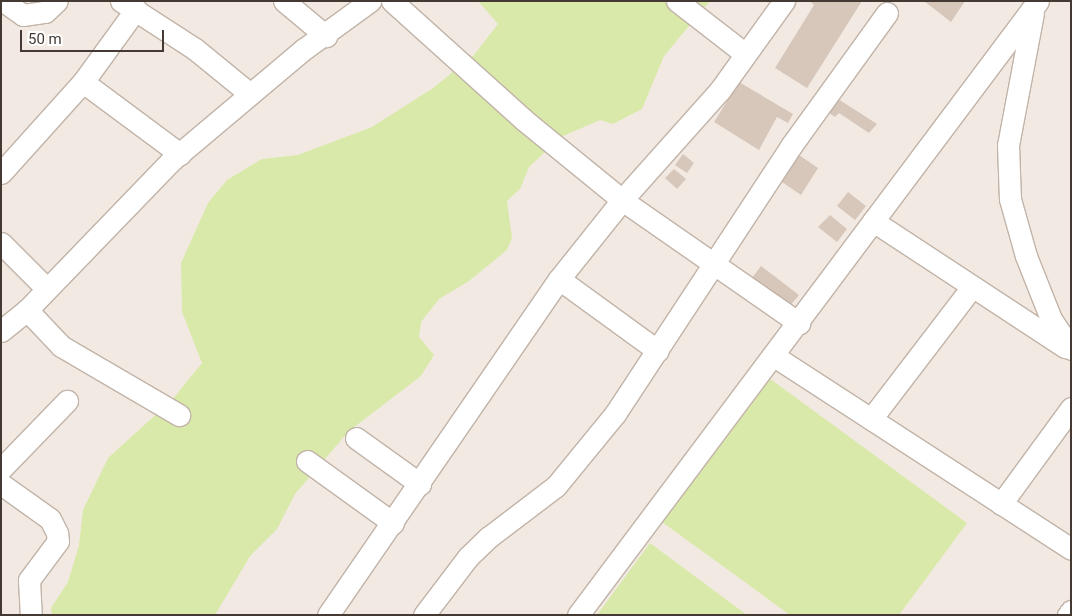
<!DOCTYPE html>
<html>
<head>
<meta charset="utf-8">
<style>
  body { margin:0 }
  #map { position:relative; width:1072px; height:616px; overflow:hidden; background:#f2eae2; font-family:Roboto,sans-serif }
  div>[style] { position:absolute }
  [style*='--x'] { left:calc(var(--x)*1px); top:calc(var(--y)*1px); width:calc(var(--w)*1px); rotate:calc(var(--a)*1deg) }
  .green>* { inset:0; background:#d9e9a9 }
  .building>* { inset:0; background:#d7c6ba }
  .roads { filter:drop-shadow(1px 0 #c1b3a8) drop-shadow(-1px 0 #c1b3a8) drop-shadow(0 1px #c1b3a8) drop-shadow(0 -1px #c1b3a8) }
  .minor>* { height:21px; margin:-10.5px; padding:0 10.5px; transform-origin:10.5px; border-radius:10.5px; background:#fff }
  span { translate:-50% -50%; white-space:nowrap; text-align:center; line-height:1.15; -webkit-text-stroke:4.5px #fff; paint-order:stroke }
  .frame { position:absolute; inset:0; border:2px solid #443a33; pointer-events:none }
  .scale { position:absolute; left:20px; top:30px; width:144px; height:22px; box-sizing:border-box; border:2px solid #443a33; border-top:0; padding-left:6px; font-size:15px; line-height:18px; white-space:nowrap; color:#443a33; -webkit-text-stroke:4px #fff; paint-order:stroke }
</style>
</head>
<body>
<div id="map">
  <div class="green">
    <div style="clip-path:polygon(478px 1px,710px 1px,664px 56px,642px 109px,613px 124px,600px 120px,561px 137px,529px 167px,520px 189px,507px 201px,512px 238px,507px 250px,469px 281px,439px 299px,421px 322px,419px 337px,434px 355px,421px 376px,349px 431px,295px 494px,277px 529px,250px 556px,215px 615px,52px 615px,51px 608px,68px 582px,79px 545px,83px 510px,108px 458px,172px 400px,202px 363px,182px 312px,181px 263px,208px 203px,227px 180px,262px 159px,298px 155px,372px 127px,433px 88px,474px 55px,498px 24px)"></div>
    <div style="clip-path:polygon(769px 378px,967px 523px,899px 615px,790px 615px,662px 522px)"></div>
    <div style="clip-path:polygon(650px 543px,747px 615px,597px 615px)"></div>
  </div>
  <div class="building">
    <div style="clip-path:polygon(810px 1px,862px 1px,807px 88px,775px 68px,814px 5px)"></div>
    <div style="clip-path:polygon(924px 1px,965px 1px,951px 22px)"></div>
    <div style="clip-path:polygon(739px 82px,793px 114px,788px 123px,777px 117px,759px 150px,714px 122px)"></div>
    <div style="clip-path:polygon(835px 97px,877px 124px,869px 133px,839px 113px,835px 117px,826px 111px)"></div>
    <div style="clip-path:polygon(683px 154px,694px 163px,687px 173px,675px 165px)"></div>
    <div style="clip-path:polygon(799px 155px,818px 168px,801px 195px,782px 182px)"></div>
    <div style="clip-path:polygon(674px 169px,686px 179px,677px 189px,665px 178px)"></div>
    <div style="clip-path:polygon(848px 192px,866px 206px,855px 220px,837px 206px)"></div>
    <div style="clip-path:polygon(830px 215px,847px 229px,837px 242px,818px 227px)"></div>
    <div style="clip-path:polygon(761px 266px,799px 295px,790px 306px,752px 278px)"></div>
  </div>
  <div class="roads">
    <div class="minor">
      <div style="--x:3;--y:1;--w:24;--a:35"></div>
      <div style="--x:23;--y:15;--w:22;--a:-8"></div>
      <div style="--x:45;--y:12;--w:16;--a:-43"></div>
      <div style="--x:121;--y:1;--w:88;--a:33"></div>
      <div style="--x:195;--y:49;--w:71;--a:39.3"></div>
      <div style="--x:284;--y:1;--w:55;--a:39.8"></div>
      <div style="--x:392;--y:1;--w:178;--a:42"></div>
      <div style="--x:524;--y:120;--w:127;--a:39.2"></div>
      <div style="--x:622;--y:200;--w:216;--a:34.8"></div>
      <div style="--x:677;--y:1;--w:85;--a:37.8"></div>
      <div style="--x:1033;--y:13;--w:134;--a:100.7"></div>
      <div style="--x:1008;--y:145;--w:54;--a:87.9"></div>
      <div style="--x:1010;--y:199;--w:59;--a:74.3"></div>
      <div style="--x:1026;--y:256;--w:68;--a:68.4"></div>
      <div style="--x:1051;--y:319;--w:36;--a:56"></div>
      <div style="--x:83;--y:82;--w:121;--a:36.6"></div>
      <div style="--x:1;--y:173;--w:122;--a:-48"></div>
      <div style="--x:83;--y:82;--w:90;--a:-54"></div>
      <div style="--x:873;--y:221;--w:230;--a:33.3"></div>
      <div style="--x:1;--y:243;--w:64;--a:45"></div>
      <div style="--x:559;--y:279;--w:122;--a:36"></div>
      <div style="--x:27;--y:310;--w:50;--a:46.6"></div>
      <div style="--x:61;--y:346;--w:137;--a:30.3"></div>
      <div style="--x:1;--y:331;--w:33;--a:-39"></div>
      <div style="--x:27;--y:310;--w:209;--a:-46"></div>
      <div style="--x:172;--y:160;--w:172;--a:-40.1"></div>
      <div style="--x:304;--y:49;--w:82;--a:-36"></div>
      <div style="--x:774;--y:356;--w:354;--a:33"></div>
      <div style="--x:871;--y:419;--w:166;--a:-52.6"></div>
      <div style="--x:356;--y:438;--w:79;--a:35.7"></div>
      <div style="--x:307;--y:461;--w:106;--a:35.8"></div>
      <div style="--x:1;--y:469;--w:95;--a:-45.9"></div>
      <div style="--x:1;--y:484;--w:60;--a:35.5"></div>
      <div style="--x:50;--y:519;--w:16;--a:63"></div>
      <div style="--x:57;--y:533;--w:8;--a:83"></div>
      <div style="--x:58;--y:541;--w:49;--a:126.6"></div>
      <div style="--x:29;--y:580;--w:35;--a:87"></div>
      <div style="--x:1001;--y:504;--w:119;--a:-53.9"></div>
      <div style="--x:328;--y:615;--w:408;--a:-55.5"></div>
      <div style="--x:559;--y:279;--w:101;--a:-51.4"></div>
      <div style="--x:622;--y:200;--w:147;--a:-48.3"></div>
      <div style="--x:720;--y:90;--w:110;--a:-54.3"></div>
      <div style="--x:424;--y:615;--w:73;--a:-52.8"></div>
      <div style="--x:468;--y:557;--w:29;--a:-44"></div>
      <div style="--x:489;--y:537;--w:84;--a:-37.3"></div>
      <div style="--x:556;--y:486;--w:93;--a:-50.7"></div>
      <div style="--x:615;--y:414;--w:321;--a:-56.7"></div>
      <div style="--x:791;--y:146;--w:164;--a:-54.2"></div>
      <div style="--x:578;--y:615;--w:767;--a:-53.16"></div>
      <div style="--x:1068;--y:615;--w:5;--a:-53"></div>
    </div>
  </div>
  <div class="frame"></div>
  <div class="scale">50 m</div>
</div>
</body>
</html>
